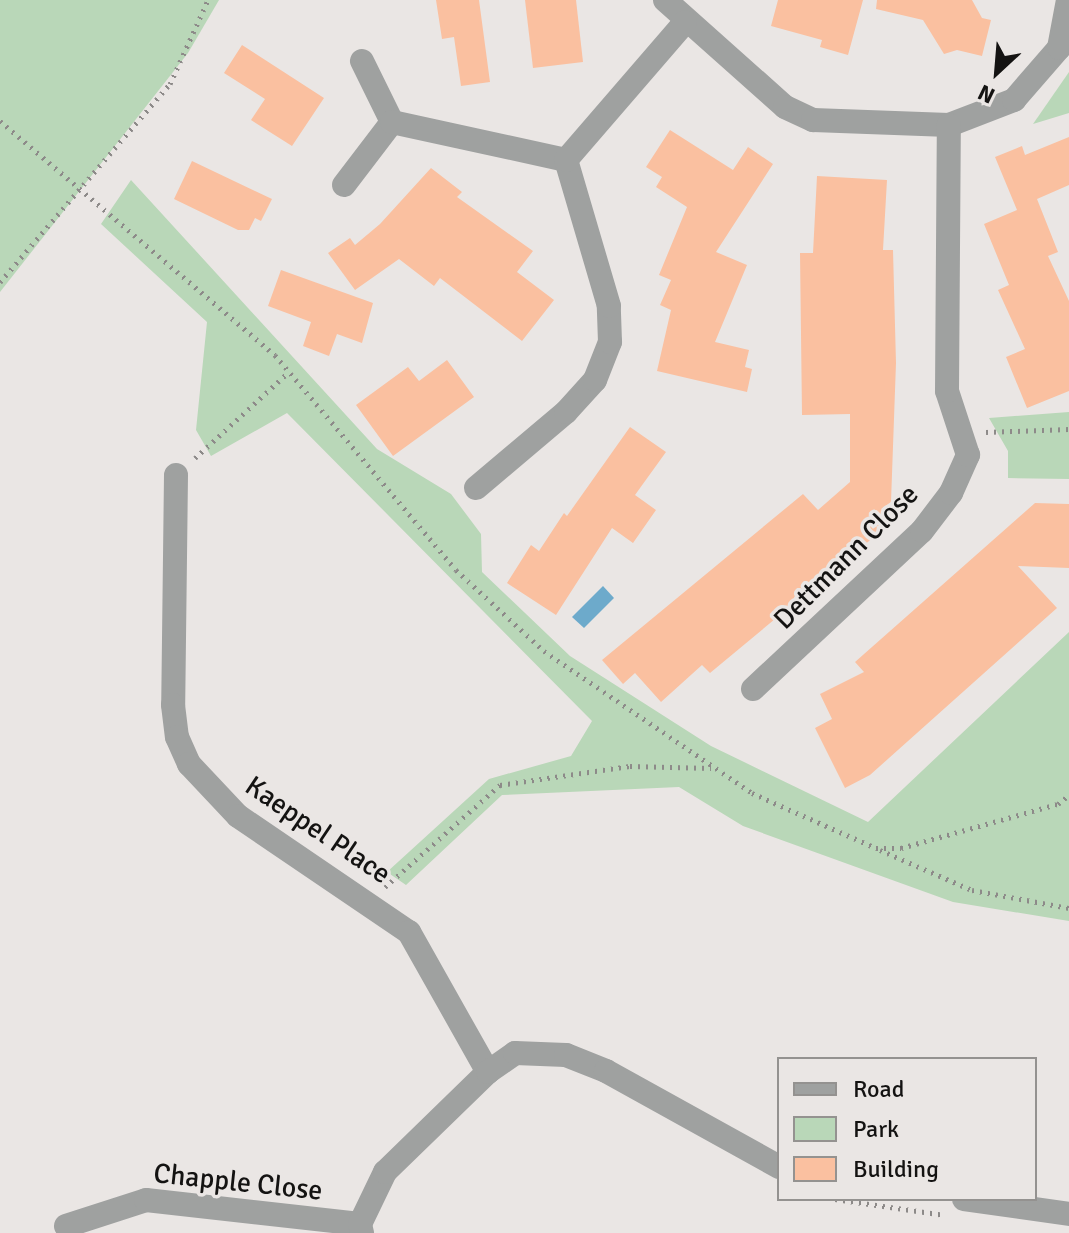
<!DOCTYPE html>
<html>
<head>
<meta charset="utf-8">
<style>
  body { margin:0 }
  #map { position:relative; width:1069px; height:1233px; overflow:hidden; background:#eae6e4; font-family:Signika,sans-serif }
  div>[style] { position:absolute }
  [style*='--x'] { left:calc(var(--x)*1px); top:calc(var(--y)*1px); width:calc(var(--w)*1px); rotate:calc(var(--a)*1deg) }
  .green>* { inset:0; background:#b9d7b8 }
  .water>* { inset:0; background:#6daacb }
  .building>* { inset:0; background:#fac0a0 }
  .path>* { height:5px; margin-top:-2.5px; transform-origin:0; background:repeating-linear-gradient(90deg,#8d8a89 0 2px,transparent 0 8px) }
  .minor>* { height:24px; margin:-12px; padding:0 12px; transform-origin:12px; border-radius:12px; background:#9fa1a0 }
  span { translate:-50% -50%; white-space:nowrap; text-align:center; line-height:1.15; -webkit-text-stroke:7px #eae6e4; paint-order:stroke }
  .street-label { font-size:28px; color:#141312 }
  .legend { position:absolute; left:777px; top:1057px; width:260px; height:144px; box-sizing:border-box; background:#eae6e4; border:2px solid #949290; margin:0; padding:10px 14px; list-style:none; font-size:24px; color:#141312 }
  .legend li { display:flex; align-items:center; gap:16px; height:40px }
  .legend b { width:40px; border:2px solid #949290 }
  .north { position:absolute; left:957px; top:32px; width:80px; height:80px; -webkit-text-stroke:6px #eae6e4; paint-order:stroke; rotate:206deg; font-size:22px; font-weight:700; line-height:32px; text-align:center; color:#141312 }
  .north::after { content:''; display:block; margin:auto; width:28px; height:36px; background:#141312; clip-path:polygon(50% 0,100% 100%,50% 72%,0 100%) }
</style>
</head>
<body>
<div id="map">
  <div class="green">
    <div style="clip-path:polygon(0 0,219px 0,188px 53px,0 292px)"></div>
    <div style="clip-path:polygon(1069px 72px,1069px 113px,1033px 124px)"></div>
    <div style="clip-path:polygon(131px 180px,377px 449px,451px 494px,481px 534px,482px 572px,570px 656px,711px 746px,868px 822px,1069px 632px,1069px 921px,953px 902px,743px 826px,679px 787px,502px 795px,406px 885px,387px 872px,489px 779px,571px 756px,592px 721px,287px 413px,211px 456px,196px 430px,207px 322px,101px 224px)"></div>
    <div style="clip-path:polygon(1069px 412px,1069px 479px,1008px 478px,1008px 451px,989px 418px)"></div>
  </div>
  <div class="water">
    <div style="clip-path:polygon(603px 586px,614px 598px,584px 628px,572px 617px)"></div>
  </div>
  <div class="building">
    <div style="clip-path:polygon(436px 0,479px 0,490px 82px,461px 86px,454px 37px,442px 39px)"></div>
    <div style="clip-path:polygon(525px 0,576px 0,583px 62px,533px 68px)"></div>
    <div style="clip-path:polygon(778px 0,863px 0,848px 55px,820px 47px,822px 40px,771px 26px)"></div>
    <div style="clip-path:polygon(877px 0,972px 0,982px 18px,991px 20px,982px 56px,957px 50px,944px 54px,923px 20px,876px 9px)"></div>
    <div style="clip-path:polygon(242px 45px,324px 98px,292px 146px,251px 120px,265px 99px,224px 73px)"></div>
    <div style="clip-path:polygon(670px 130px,733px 170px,748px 147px,773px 164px,716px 252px,747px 265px,715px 342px,749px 350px,745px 367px,752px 369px,747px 392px,657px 371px,671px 310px,660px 305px,671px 280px,659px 275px,687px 207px,656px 187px,662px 177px,646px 167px)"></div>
    <div style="clip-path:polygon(1069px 137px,1069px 185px,1037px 199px,1058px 252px,1048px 256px,1069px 301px,1069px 391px,1027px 408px,1006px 357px,1025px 349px,998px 290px,1009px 285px,984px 224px,1017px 210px,995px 157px,1022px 146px,1025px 155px)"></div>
    <div style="clip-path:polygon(192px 161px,272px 199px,261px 221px,255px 218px,249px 230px,238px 230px,174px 199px)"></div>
    <div style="clip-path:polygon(431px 168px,462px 192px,457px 197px,533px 251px,517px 272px,554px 300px,522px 341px,440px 278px,434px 286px,399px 259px,355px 290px,328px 253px,350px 238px,355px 245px,380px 224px)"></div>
    <div style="clip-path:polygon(817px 176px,887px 180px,883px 250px,893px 250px,896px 363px,891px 502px,881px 509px,892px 522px,710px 673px,702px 665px,661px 702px,635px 673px,623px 684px,602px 660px,803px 494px,818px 510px,850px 482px,850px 414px,802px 415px,800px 253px,813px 253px)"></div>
    <div style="clip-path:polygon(281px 270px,373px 303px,362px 343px,337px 334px,329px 356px,303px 346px,311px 322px,268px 306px)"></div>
    <div style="clip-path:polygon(447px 360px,474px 397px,393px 456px,356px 405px,408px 367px,419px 381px)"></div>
    <div style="clip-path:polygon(630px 427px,666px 452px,635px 495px,656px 510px,633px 543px,612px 528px,556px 615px,507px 583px,531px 545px,539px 551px,564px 513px,567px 516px)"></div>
    <div style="clip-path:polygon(1035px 503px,1069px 504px,1069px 568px,1018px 566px,1057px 608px,870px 775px,845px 788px,815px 728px,832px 719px,820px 694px,864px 672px,855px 662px)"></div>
  </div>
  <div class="path">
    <div style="--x:0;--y:121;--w:361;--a:40.4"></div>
    <div style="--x:275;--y:355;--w:281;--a:49.9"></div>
    <div style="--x:456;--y:570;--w:120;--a:42.6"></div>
    <div style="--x:544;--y:651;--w:252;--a:34.3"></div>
    <div style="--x:752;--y:793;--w:136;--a:23.9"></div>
    <div style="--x:876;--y:848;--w:25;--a:0"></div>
    <div style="--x:901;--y:848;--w:163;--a:-15.7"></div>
    <div style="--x:1058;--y:804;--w:14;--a:-39"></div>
    <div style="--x:0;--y:282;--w:261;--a:-49.4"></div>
    <div style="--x:170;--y:84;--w:92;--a:-65.7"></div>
    <div style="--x:986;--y:432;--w:83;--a:-2.1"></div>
    <div style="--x:195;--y:458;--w:127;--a:-42.5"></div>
    <div style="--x:880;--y:850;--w:100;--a:23.5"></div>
    <div style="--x:972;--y:890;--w:99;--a:10.5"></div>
    <div style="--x:385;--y:887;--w:154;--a:-41.6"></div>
    <div style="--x:500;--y:785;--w:131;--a:-8.3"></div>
    <div style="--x:630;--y:766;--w:81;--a:1.4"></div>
    <div style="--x:835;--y:1199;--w:111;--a:8.3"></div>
  </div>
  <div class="minor">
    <div style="--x:665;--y:0;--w:161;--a:41.7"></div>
    <div style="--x:785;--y:107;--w:31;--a:25"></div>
    <div style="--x:813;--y:120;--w:136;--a:2.1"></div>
    <div style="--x:949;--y:125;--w:70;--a:-21"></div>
    <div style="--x:1014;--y:100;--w:69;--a:-49.1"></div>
    <div style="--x:1059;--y:48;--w:49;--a:-79.4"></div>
    <div style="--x:362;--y:61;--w:68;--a:63.8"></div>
    <div style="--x:344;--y:185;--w:79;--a:-52.7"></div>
    <div style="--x:392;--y:122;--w:178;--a:12.3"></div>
    <div style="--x:176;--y:475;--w:230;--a:90.7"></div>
    <div style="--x:173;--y:705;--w:32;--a:83"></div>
    <div style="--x:177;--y:737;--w:30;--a:66"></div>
    <div style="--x:189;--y:764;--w:71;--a:46.7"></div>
    <div style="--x:238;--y:816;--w:207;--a:34.2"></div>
    <div style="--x:409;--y:932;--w:161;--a:60.6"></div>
    <div style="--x:476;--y:488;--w:118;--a:-40.2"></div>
    <div style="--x:566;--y:412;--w:43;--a:-47.8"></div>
    <div style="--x:595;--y:380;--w:41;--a:-68.5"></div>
    <div style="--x:610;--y:342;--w:36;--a:-92"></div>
    <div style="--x:609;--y:306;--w:152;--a:-106.4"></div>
    <div style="--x:566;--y:160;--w:182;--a:-49.2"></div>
    <div style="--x:753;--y:689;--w:231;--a:-43.1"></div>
    <div style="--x:922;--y:531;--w:48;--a:-52.7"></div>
    <div style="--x:951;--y:493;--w:42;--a:-65.9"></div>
    <div style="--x:968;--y:455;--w:67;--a:-108.2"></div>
    <div style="--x:947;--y:391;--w:266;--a:-89.6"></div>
    <div style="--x:964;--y:1199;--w:106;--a:8.1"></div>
    <div style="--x:66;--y:1226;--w:84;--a:-18"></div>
    <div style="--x:146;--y:1200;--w:215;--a:6.4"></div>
    <div style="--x:362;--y:1233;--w:9;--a:-103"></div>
    <div style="--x:360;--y:1224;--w:58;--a:-64.3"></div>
    <div style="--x:385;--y:1172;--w:144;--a:-44.2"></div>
    <div style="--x:488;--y:1072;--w:33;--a:-35"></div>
    <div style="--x:515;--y:1053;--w:51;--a:2.2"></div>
    <div style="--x:566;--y:1055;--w:43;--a:21.8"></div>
    <div style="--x:606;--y:1071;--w:198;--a:29"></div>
  </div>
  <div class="street-label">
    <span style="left:846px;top:557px;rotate:-45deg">Dettmann Close</span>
    <span style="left:318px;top:830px;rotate:34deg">Kaeppel Place</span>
    <span style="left:238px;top:1182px;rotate:6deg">Chapple Close</span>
  </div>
  <ul class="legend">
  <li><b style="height:10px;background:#9fa1a0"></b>Road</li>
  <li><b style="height:22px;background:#b9d7b8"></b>Park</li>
  <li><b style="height:22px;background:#fac0a0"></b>Building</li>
  </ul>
  <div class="north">N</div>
</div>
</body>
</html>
